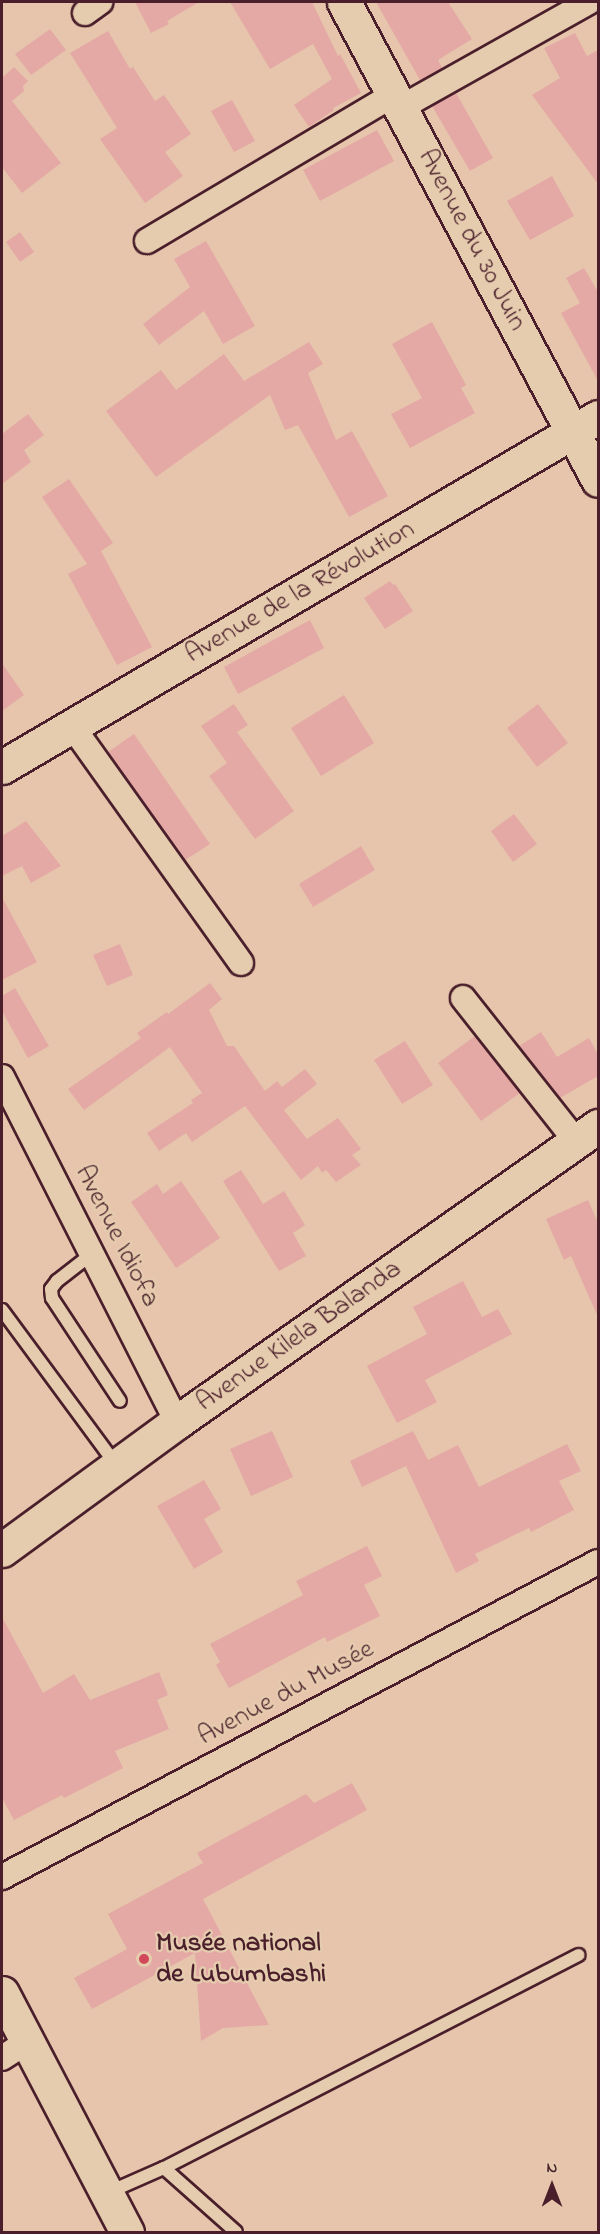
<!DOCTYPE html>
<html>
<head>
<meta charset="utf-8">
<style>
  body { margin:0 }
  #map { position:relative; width:600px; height:2234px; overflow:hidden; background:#e6c5ac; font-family:"Indie Flower",sans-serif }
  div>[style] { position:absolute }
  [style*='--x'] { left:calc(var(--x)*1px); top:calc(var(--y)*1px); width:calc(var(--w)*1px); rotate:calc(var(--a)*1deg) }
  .building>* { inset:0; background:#e4a9a5 }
  .roads { filter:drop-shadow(2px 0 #4a1f2b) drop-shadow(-2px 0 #4a1f2b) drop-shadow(0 2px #4a1f2b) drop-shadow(0 -2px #4a1f2b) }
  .lane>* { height:12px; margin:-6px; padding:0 6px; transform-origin:6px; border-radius:6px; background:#e6ccae }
  .street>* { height:24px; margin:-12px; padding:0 12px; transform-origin:12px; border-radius:12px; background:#e6ccae }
  .secondary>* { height:33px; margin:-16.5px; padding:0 16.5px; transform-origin:16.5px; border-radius:16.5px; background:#e6ccae }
  .dots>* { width:16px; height:16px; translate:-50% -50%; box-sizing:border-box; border:3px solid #e6ccae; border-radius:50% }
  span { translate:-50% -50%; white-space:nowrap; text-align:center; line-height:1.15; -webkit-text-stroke:4.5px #e6ccae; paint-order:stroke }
  .street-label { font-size:27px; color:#4a1f2b }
  .poi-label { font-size:27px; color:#4a1f2b; font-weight:700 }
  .left { translate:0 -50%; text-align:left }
  .frame { position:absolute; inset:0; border:3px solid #4a1f2b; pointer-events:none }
  .north { position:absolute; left:522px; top:2156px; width:60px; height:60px; -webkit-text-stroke:4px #e6ccae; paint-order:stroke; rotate:0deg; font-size:16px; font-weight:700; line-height:24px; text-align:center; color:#4a1f2b }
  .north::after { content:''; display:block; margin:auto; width:21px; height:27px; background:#4a1f2b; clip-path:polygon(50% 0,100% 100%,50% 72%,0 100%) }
</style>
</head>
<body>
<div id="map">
  <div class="building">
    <div style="clip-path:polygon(135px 2px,199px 2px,167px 21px,169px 24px,151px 33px)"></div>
    <div style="clip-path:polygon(230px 2px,312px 2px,338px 56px,340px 54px,361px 93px,333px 108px,334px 110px,309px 127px,294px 105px,332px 79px,313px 44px,270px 69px)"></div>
    <div style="clip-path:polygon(376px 2px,448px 2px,472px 39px,438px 60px,442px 68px,420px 80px)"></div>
    <div style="clip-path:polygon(50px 29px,66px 50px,31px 75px,15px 54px)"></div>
    <div style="clip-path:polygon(108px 31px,130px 69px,133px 67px,155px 101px,164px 95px,191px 134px,165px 152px,183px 176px,145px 203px,100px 139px,117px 128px,70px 53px)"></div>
    <div style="clip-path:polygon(575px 33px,587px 56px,598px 50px,598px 184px,532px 95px,560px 78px,544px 48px)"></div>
    <div style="clip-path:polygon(14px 67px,28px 81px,23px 86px,24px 91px,12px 101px,61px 163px,22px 193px,2px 167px,2px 78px)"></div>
    <div style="clip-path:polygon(456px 93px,493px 158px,470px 171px,432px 106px)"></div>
    <div style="clip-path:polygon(232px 100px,255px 141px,234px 152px,211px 111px)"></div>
    <div style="clip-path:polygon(377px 130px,394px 161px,320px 201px,303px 170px)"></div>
    <div style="clip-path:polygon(552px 176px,574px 216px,530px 240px,507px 201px)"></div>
    <div style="clip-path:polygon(20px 232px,34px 252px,20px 262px,6px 242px)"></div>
    <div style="clip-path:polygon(206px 241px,255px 326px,223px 344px,204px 311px,159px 345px,143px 324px,190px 287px,174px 259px)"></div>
    <div style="clip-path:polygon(584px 268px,598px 292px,598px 381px,561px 313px,580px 303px,566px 278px)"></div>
    <div style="clip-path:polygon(432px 322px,466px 385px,461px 388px,475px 413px,410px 448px,391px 414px,422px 398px,392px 344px)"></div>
    <div style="clip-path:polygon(309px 342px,323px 364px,308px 373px,336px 440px,352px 431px,388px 496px,349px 517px,298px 425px,285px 430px,270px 395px,156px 477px,106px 411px,161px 370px,176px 390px,224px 354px,244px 381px)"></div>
    <div style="clip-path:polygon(28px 414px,44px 435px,24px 450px,31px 462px,2px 484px,2px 434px)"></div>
    <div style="clip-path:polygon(69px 479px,113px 543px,101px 551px,152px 647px,117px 665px,68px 574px,87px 564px,42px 497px)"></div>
    <div style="clip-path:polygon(390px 581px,393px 585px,395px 584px,413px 611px,385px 629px,364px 598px)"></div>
    <div style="clip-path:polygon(310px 620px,324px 648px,238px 694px,224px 667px)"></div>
    <div style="clip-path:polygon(2px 663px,24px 695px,2px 711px)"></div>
    <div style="clip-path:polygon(344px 695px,374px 743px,321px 776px,291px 728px)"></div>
    <div style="clip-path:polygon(234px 704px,248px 725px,237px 732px,294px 811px,255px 839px,209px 776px,227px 763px,201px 726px)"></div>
    <div style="clip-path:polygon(538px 704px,568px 743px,537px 767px,507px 728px)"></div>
    <div style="clip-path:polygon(134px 734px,210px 844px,185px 860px,108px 752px)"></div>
    <div style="clip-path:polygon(514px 814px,537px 844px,513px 862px,491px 831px)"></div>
    <div style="clip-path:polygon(26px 821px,61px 866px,31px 883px,22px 866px,2px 876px,2px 836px)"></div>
    <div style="clip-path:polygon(361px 846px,375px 870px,313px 907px,299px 884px)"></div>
    <div style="clip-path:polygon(2px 897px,37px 962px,2px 980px)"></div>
    <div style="clip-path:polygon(120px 944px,133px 975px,107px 986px,93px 955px)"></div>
    <div style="clip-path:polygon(210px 983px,222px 999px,209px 1010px,227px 1046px,234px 1046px,265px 1091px,277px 1081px,282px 1087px,305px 1069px,317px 1084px,284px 1110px,307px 1139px,338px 1118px,361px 1149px,352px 1155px,361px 1165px,336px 1182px,326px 1170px,322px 1173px,318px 1166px,301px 1180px,245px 1106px,192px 1142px,186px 1133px,159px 1151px,147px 1133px,193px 1103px,191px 1100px,202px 1093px,170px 1047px,84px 1110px,68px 1089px,141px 1038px,137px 1033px,167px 1012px,168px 1014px)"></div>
    <div style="clip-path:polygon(15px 988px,49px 1046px,28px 1058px,2px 1011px,2px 996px)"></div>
    <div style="clip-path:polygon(541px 1032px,557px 1057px,589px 1038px,598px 1054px,598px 1076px,560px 1098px,519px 1046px)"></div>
    <div style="clip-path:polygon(475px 1036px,520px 1093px,481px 1121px,438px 1063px)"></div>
    <div style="clip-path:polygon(405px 1041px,433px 1085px,402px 1104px,374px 1060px)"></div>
    <div style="clip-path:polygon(241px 1170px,263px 1204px,284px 1191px,305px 1225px,293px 1233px,306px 1256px,279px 1271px,223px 1181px)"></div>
    <div style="clip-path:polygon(181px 1181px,220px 1238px,176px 1268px,131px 1202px,157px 1184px,163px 1194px)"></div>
    <div style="clip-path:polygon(588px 1200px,598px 1223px,598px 1317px,571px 1256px,564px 1260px,546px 1219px)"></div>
    <div style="clip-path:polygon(463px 1281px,482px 1317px,498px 1309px,512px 1334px,425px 1380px,437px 1402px,397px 1423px,367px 1366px,427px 1334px,413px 1307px)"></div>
    <div style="clip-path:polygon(272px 1431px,293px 1477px,251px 1496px,230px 1449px)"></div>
    <div style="clip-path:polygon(413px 1431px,428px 1460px,458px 1445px,479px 1487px,567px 1444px,581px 1471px,559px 1481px,574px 1510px,531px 1532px,529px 1528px,475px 1554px,479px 1561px,456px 1573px,406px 1466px,362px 1487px,350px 1461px)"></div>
    <div style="clip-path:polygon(204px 1480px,221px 1509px,204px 1519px,223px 1552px,194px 1569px,157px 1506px)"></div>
    <div style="clip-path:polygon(367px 1546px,382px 1576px,364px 1585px,380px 1616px,327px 1642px,325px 1637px,229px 1688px,216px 1665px,220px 1662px,210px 1644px,303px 1595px,296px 1581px)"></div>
    <div style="clip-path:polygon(2px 1617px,43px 1693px,74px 1674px,90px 1700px,159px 1672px,168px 1695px,157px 1700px,169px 1729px,115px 1751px,123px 1768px,64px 1798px,62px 1795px,14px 1820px,2px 1798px)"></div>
    <div style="clip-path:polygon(352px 1783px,367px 1810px,203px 1899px,269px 2025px,223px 2028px,201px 2041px,195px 1953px,92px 2009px,74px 1978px,127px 1949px,108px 1914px,203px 1863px,197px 1853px,306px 1794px,314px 1803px)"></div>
  </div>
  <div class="roads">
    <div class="lane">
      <div style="--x:93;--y:1253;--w:46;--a:142.1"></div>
      <div style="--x:57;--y:1281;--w:10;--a:127"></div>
      <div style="--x:51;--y:1289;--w:9;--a:84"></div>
      <div style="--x:52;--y:1298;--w:123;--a:56.6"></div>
      <div style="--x:2;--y:1310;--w:194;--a:53.6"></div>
      <div style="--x:164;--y:2168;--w:96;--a:41.6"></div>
      <div style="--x:107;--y:2193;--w:62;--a:-23.7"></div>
      <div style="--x:164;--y:2168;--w:466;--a:-27.2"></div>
    </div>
    <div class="street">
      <div style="--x:85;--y:13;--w:19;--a:-36"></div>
      <div style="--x:402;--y:107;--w:214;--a:-29.3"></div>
      <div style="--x:147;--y:241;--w:288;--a:-30.7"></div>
      <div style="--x:72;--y:726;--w:291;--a:54.5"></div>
      <div style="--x:463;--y:998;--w:182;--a:51.7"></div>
      <div style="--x:2;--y:1077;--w:387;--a:63.1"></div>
      <div style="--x:2;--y:1877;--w:674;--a:-27.86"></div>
      <div style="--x:2;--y:2058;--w:30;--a:-33"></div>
    </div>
    <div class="secondary">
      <div style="--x:344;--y:2;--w:541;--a:62.01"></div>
      <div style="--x:2;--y:767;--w:691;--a:-30.42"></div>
      <div style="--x:2;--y:1550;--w:217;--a:-36.2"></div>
      <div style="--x:177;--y:1422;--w:515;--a:-35.11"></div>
      <div style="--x:2;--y:1993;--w:270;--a:62.4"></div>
    </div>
  </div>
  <div class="dots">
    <div style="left:144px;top:1959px;background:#d1495b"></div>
  </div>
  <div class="street-label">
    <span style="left:472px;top:240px;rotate:62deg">Avenue du 30 Juin</span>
    <span style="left:300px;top:592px;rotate:-30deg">Avenue de la Révolution</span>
    <span style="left:117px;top:1236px;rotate:63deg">Avenue Idiofa</span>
    <span style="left:299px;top:1336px;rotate:-35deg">Avenue Kilela Balanda</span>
    <span style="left:286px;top:1693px;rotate:-28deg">Avenue du Musée</span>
  </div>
  <div class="poi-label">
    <span class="left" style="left:156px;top:1959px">Musée national<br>de Lubumbashi</span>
  </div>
  <div class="frame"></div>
  <div class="north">N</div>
</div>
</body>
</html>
